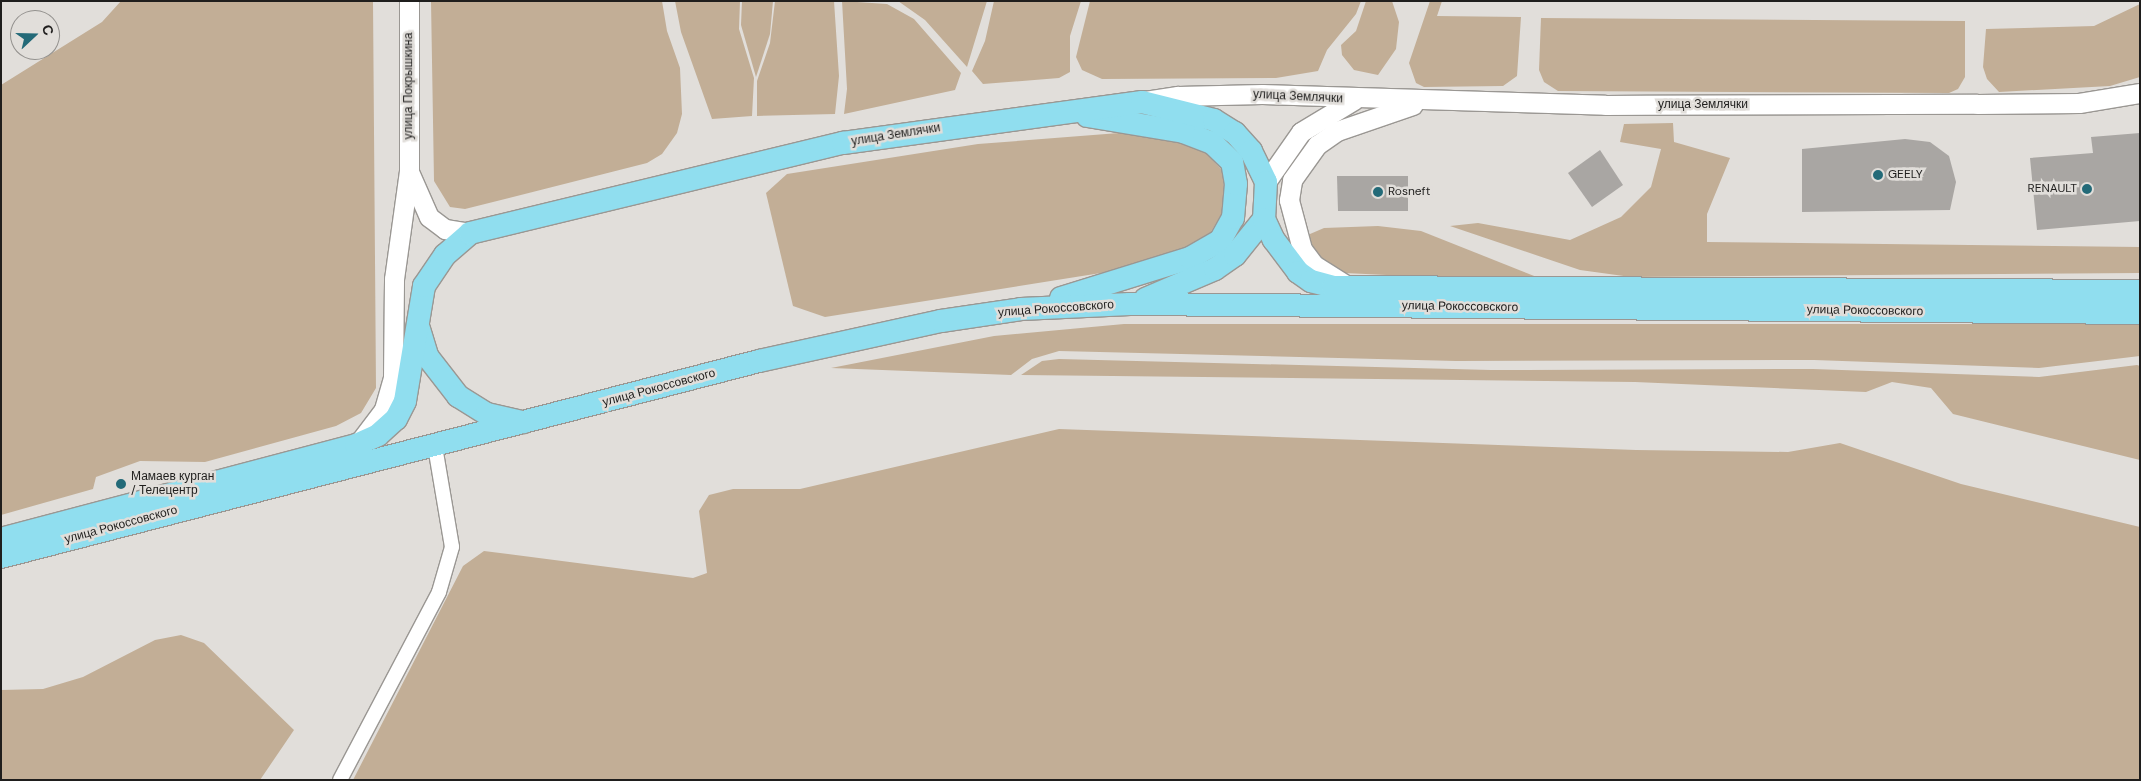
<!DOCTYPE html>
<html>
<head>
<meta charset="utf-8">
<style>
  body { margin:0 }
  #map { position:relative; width:2141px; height:781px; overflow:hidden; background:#e1deda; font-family:"DM Sans",sans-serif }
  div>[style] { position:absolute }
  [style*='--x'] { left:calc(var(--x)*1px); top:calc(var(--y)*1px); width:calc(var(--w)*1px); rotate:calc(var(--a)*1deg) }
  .green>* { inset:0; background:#c2ae96 }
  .building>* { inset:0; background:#a9a6a3 }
  .roads { filter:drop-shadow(1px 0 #9a9793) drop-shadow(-1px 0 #9a9793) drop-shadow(0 1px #9a9793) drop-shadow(0 -1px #9a9793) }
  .minor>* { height:14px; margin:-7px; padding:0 7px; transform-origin:7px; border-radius:7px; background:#fff }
  .secondary>* { height:19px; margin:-9.5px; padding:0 9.5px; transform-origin:9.5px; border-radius:9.5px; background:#fff }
  .trunk>* { height:22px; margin:-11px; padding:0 11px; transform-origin:11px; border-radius:11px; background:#90deef }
  .dots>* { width:14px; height:14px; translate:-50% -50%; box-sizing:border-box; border:2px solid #e1deda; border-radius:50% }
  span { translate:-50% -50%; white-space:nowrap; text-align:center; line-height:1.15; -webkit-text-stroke:5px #e1deda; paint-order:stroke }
  .street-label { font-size:12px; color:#1f1e1d }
  .poi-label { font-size:12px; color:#1f1e1d }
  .left { translate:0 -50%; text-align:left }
  .right { translate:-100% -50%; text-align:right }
  .frame { position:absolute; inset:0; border:2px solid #1f1e1d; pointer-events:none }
  .north { position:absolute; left:10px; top:10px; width:50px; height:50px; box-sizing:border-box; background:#e1deda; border:1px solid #93918e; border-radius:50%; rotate:69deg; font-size:14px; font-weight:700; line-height:20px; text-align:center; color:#1f1e1d }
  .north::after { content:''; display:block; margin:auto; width:18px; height:22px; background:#236a78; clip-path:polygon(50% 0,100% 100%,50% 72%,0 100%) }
</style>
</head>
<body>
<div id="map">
  <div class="green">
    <div style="clip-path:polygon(121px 1px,373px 1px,376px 388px,361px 413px,336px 426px,205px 462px,140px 461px,96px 477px,93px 489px,1px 515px,1px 85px,102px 22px)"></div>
    <div style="clip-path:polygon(431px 1px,662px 1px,667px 31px,680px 68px,682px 114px,677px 133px,662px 154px,647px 163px,465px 209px,450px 207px,434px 181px)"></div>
    <div style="clip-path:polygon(675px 1px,740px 1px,739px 29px,754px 78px,752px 116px,712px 119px,681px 32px)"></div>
    <div style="clip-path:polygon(742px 1px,773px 1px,770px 34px,756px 77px,741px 25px)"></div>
    <div style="clip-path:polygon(775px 1px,834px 1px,839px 76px,835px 114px,757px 116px,757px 81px,770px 43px)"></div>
    <div style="clip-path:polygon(842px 1px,887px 4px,914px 19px,961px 73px,955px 90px,844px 114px,847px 89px)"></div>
    <div style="clip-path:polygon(898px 1px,987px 1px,967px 67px,925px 20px)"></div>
    <div style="clip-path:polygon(994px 1px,1081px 1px,1070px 36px,1070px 72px,1059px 78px,983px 84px,972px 71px,985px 41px)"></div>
    <div style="clip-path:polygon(1090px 1px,1361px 1px,1356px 14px,1327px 50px,1318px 71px,1276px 78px,1102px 79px,1082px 70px,1076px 57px)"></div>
    <div style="clip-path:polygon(1366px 1px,1392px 1px,1399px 22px,1396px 49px,1378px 75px,1354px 70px,1342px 55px,1341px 45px,1356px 31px)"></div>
    <div style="clip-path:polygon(1430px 1px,1442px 1px,1437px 16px,1521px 17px,1517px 76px,1503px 86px,1424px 87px,1416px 83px,1409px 63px)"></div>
    <div style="clip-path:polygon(2140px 4px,2140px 77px,2110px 86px,1999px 92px,1987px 79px,1983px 67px,1986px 29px,2094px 26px)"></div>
    <div style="clip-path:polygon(1541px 18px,1965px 21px,1965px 77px,1958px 89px,1949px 93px,1558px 91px,1544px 82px,1539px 70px)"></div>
    <div style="clip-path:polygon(1673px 123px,1674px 142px,1730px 158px,1707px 214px,1707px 242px,2140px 247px,2140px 273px,1631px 277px,1580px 270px,1450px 226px,1478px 223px,1570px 240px,1621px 217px,1651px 187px,1661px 149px,1620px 142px,1624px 124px)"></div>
    <div style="clip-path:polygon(1119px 133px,1176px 141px,1204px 151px,1223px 171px,1225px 208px,1208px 237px,1184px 252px,1126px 269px,825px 317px,793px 306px,766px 193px,787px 174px,978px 144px)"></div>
    <div style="clip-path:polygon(1324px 228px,1378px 226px,1421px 231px,1552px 283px,1345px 273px,1318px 260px,1308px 242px,1310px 234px)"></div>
    <div style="clip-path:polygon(1124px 324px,2140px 324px,2140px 356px,2039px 368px,1814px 360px,1456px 361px,1059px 351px,1032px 359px,1011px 375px,831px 368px,994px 336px)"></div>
    <div style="clip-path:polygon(1059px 359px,1491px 370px,1813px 369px,2039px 377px,2137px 365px,2140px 366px,2140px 460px,1953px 414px,1931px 388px,1892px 382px,1866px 392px,1635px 382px,1021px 375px,1042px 361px)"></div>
    <div style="clip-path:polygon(1059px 429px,1636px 450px,1788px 452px,1840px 443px,1961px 484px,2140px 527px,2140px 780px,353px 780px,463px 566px,484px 551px,693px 578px,707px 573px,699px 511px,709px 495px,733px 489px,800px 489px)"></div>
    <div style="clip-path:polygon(181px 635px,204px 643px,294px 730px,260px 780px,1px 780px,1px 690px,43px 689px,83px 677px,155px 640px)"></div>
  </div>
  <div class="building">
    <div style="clip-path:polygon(2140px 133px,2140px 221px,2037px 230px,2030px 158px,2093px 153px,2091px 137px)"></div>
    <div style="clip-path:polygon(1905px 139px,1930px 142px,1949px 156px,1956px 182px,1950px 210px,1802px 212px,1802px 149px)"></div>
    <div style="clip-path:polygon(1600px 150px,1623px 185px,1592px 207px,1568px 173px)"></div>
    <div style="clip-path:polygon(1337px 176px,1408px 176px,1408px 211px,1338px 211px)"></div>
  </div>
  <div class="roads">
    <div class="minor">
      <div style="--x:340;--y:780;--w:212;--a:-62.2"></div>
      <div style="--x:439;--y:592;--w:47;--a:-73.9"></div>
      <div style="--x:452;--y:547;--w:101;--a:-99.6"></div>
    </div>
    <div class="secondary">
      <div style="--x:1145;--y:101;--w:33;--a:-9"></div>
      <div style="--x:1178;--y:96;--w:84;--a:-1.4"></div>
      <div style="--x:1262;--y:94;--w:343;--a:1.8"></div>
      <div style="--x:1605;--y:105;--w:372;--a:-0.2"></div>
      <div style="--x:1977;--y:104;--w:102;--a:-0.6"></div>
      <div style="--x:2079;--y:103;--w:62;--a:-9.3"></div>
      <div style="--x:410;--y:174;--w:47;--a:66.2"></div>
      <div style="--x:429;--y:217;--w:20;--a:37"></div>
      <div style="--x:445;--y:229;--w:25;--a:9"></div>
      <div style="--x:1266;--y:182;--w:61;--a:-55"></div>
      <div style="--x:1301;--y:132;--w:62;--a:-31.1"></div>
      <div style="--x:1346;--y:285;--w:38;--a:-148"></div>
      <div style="--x:1314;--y:265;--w:20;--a:-127"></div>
      <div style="--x:1302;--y:249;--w:51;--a:-104.9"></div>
      <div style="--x:1289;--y:200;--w:20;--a:-81"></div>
      <div style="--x:1292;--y:180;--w:43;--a:-54.5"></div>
      <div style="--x:1317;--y:145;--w:24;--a:-35"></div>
      <div style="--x:1337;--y:131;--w:80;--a:-18.9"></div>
      <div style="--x:361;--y:440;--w:39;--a:-53"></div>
      <div style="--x:384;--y:409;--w:33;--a:-74"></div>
      <div style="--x:393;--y:377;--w:98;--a:-89.4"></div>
      <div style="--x:394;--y:279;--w:109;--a:-82.1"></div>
      <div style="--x:409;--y:171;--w:170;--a:-90"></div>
    </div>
    <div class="trunk">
      <div style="--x:1061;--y:298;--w:135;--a:-17.2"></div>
      <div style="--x:1190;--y:258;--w:34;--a:-30"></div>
      <div style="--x:1220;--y:241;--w:26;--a:-61"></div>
      <div style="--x:1233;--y:218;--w:34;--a:-85"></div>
      <div style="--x:1236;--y:184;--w:22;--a:-100"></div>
      <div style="--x:1232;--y:162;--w:28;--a:-136"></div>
      <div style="--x:1212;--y:143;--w:30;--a:-159"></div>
      <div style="--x:1184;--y:132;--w:98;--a:-170.6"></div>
      <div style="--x:1145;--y:299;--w:76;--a:-23.2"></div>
      <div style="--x:1215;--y:269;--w:24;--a:-35"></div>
      <div style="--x:1235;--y:255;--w:46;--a:-51.1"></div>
      <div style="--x:419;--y:329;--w:28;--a:73"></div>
      <div style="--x:427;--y:356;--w:51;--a:52.2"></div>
      <div style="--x:458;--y:396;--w:34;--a:32"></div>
      <div style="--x:487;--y:414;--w:37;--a:13"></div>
      <div style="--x:1;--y:539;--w:367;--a:-14.8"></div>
      <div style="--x:356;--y:445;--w:24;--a:-24"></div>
      <div style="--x:378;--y:435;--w:24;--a:-42"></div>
      <div style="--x:396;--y:419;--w:20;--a:-63"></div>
      <div style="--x:405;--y:401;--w:117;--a:-80.6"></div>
      <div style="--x:424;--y:286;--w:37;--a:-56"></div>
      <div style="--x:445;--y:255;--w:33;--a:-41"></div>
      <div style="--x:470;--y:233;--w:384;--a:-13.6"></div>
      <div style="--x:843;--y:143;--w:302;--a:-7.8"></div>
      <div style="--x:1142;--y:102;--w:74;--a:14"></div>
      <div style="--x:1214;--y:120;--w:25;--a:32"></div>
      <div style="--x:1235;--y:133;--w:24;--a:48"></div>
      <div style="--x:1251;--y:151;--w:34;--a:64"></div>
      <div style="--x:1266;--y:182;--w:37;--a:93"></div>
      <div style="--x:1264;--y:219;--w:23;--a:65"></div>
      <div style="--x:1274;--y:240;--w:40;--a:53"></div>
      <div style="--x:1298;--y:272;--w:16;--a:35"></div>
      <div style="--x:1311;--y:281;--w:23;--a:15"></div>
      <div style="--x:1333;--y:287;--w:807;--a:0.28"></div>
      <div style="--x:1;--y:557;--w:783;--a:-14.5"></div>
      <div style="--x:759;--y:361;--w:186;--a:-12.4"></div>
      <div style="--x:941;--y:321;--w:81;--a:-8.5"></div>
      <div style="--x:1021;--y:309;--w:109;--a:-2.6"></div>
      <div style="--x:1130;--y:304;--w:1010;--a:0.51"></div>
    </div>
  </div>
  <div class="dots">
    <div style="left:1878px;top:175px;background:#236a78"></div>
    <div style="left:2087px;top:189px;background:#236a78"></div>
    <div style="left:1378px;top:192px;background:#236a78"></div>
    <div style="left:121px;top:484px;background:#236a78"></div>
  </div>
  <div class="street-label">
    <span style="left:409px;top:86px;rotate:-90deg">улица Покрышкина</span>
    <span style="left:1298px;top:97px;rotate:3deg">улица Землячки</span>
    <span style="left:1703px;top:105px">улица Землячки</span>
    <span style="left:896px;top:135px;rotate:-9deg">улица Землячки</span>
    <span style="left:1460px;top:307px;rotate:1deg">улица Рокоссовского</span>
    <span style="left:1056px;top:309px;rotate:-4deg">улица Рокоссовского</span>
    <span style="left:1865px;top:311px;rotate:1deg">улица Рокоссовского</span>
    <span style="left:659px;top:388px;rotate:-15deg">улица Рокоссовского</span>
    <span style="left:121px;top:525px;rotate:-15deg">улица Рокоссовского</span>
  </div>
  <div class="poi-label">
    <span class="left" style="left:1888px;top:175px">GEELY</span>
    <span class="right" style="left:2077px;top:189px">RENAULT</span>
    <span class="left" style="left:1388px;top:192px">Rosneft</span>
    <span class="left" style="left:131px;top:484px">Мамаев курган<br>/ Телецентр</span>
  </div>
  <div class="frame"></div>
  <div class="north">С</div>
</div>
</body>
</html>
